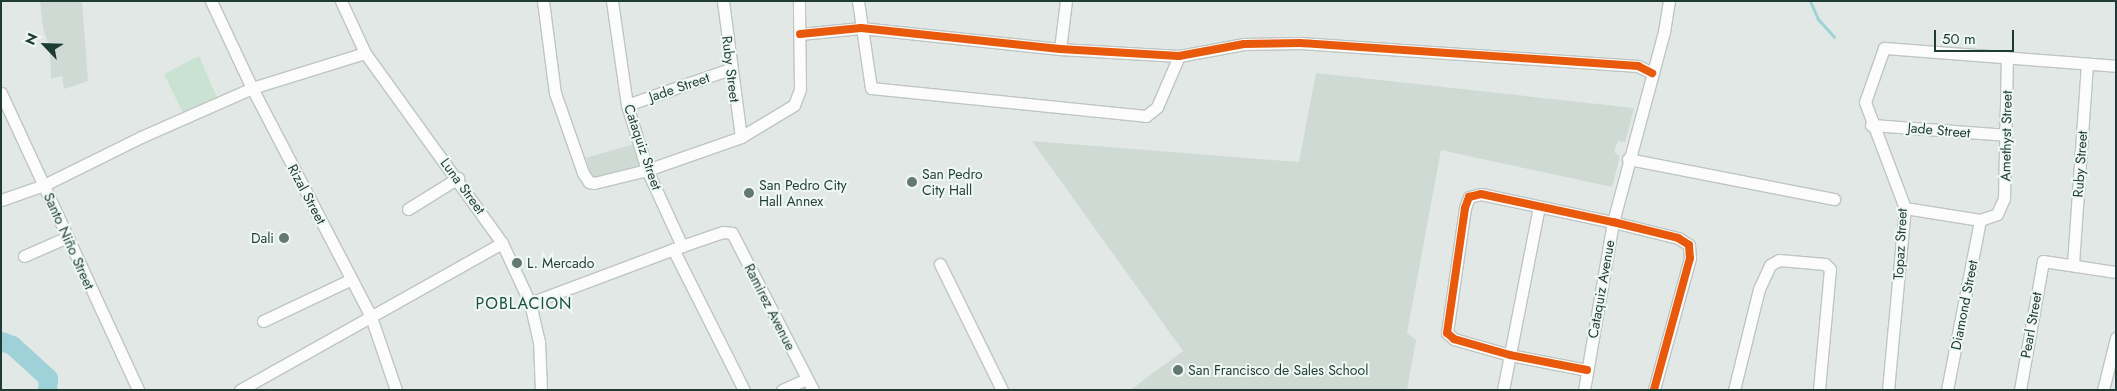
<!DOCTYPE html>
<html>
<head>
<meta charset="utf-8">
<style>
  body { margin:0 }
  #map { position:relative; width:2117px; height:391px; overflow:hidden; background:#e2e8e5; font-family:Jost,sans-serif }
  div>[style] { position:absolute }
  [style*='--x'] { left:calc(var(--x)*1px); top:calc(var(--y)*1px); width:calc(var(--w)*1px); rotate:calc(var(--a)*1deg) }
  .built>* { inset:0; background:#cfdad5 }
  .green>* { inset:0; background:#cae2d1 }
  .stream>* { height:3px; margin:-1.5px; padding:0 1.5px; transform-origin:1.5px; border-radius:1.5px; background:#9fd1d9 }
  .river>* { height:19px; margin:-9.5px; padding:0 9.5px; transform-origin:9.5px; border-radius:9.5px; background:#9fd1d9 }
  .roads { filter:drop-shadow(1px 0 #bfc5c2) drop-shadow(-1px 0 #bfc5c2) drop-shadow(0 1px #bfc5c2) drop-shadow(0 -1px #bfc5c2) }
  .minor>* { height:11px; margin:-5.5px; padding:0 5.5px; transform-origin:5.5px; border-radius:5.5px; background:#fbfcfb }
  .cycleway>* { height:8px; margin:-4px; padding:0 4px; transform-origin:4px; border-radius:4px; background:#e8590c }
  .dots>* { width:14px; height:14px; translate:-50% -50%; box-sizing:border-box; border:2px solid #eff8f3; border-radius:50% }
  span { translate:-50% -50%; white-space:nowrap; text-align:center; line-height:1.15; -webkit-text-stroke:4px #eff8f3; paint-order:stroke }
  .street-label { font-size:14px; color:#1f3c34 }
  .poi-label { font-size:14px; color:#1f3c34 }
  .left { translate:0 -50%; text-align:left }
  .right { translate:-100% -50%; text-align:right }
  .quarter-label { font-size:16px; color:#1a4f42; letter-spacing:1px }
  .frame { position:absolute; inset:0; border:2px solid #1f3c34; pointer-events:none }
  .north { position:absolute; left:20px; top:20px; width:50px; height:50px; -webkit-text-stroke:4px #eff8f3; paint-order:stroke; rotate:294deg; font-size:14px; font-weight:700; line-height:20px; text-align:center; color:#1f3c34 }
  .north::after { content:''; display:block; margin:auto; width:18px; height:22px; background:#1f3c34; clip-path:polygon(50% 0,100% 100%,50% 72%,0 100%) }
  .scale { position:absolute; left:1934px; top:30px; width:80px; height:22px; box-sizing:border-box; border:2px solid #1f3c34; border-top:0; padding-left:6px; font-size:15px; line-height:18px; white-space:nowrap; color:#1f3c34; -webkit-text-stroke:4px #eff8f3; paint-order:stroke }
</style>
</head>
<body>
<div id="map">
  <div class="built">
    <div style="clip-path:polygon(40px 1px,82px 1px,88px 81px,64px 89px,62px 76px,51px 79px,50px 49px,43px 28px)"></div>
    <div style="clip-path:polygon(1316px 73px,1634px 108px,1625px 142px,1618px 141px,1614px 152px,1620px 156px,1612px 187px,1441px 150px,1407px 333px,1416px 340px,1407px 390px,1130px 390px,1183px 351px,1032px 141px,1299px 162px)"></div>
    <div style="clip-path:polygon(634px 144px,641px 168px,593px 181px,586px 158px)"></div>
  </div>
  <div class="green">
    <div style="clip-path:polygon(199px 56px,218px 100px,184px 115px,164px 74px)"></div>
  </div>
  <div class="stream">
    <div style="--x:1810;--y:1;--w:20;--a:66"></div>
    <div style="--x:1818;--y:19;--w:24;--a:48"></div>
  </div>
  <div class="river">
    <div style="--x:1;--y:341;--w:12;--a:20"></div>
    <div style="--x:12;--y:345;--w:49;--a:42.5"></div>
    <div style="--x:48;--y:378;--w:12;--a:95"></div>
  </div>
  <div class="roads">
    <div class="minor">
      <div style="--x:211;--y:1;--w:96;--a:64.8"></div>
      <div style="--x:252;--y:88;--w:258;--a:62.5"></div>
      <div style="--x:371;--y:317;--w:77;--a:71.1"></div>
      <div style="--x:341;--y:1;--w:57;--a:65.2"></div>
      <div style="--x:365;--y:53;--w:234;--a:54.2"></div>
      <div style="--x:502;--y:243;--w:66;--a:65"></div>
      <div style="--x:530;--y:303;--w:39;--a:77"></div>
      <div style="--x:539;--y:341;--w:49;--a:87.7"></div>
      <div style="--x:543;--y:1;--w:93;--a:82.6"></div>
      <div style="--x:555;--y:93;--w:85;--a:70.7"></div>
      <div style="--x:583;--y:173;--w:11;--a:56"></div>
      <div style="--x:589;--y:182;--w:5;--a:11"></div>
      <div style="--x:594;--y:183;--w:55;--a:-13.8"></div>
      <div style="--x:647;--y:170;--w:100;--a:-19.3"></div>
      <div style="--x:741;--y:137;--w:62;--a:-31.1"></div>
      <div style="--x:794;--y:105;--w:17;--a:-69"></div>
      <div style="--x:800;--y:89;--w:88;--a:-90.7"></div>
      <div style="--x:612;--y:1;--w:105;--a:81.8"></div>
      <div style="--x:627;--y:105;--w:68;--a:72.9"></div>
      <div style="--x:647;--y:170;--w:84;--a:65.3"></div>
      <div style="--x:682;--y:246;--w:43;--a:-18.9"></div>
      <div style="--x:723;--y:232;--w:9;--a:6"></div>
      <div style="--x:732;--y:233;--w:177;--a:62.7"></div>
      <div style="--x:723;--y:1;--w:137;--a:82.5"></div>
      <div style="--x:858;--y:1;--w:88;--a:81.5"></div>
      <div style="--x:871;--y:88;--w:276;--a:5.8"></div>
      <div style="--x:1146;--y:116;--w:14;--a:-39"></div>
      <div style="--x:1157;--y:107;--w:56;--a:-66.7"></div>
      <div style="--x:800;--y:34;--w:61;--a:-5.6"></div>
      <div style="--x:861;--y:28;--w:200;--a:6"></div>
      <div style="--x:1060;--y:49;--w:119;--a:3.4"></div>
      <div style="--x:1179;--y:56;--w:66;--a:-10.5"></div>
      <div style="--x:1244;--y:44;--w:56;--a:-1"></div>
      <div style="--x:1300;--y:43;--w:339;--a:3.9"></div>
      <div style="--x:1638;--y:66;--w:16;--a:27"></div>
      <div style="--x:1060;--y:49;--w:48;--a:-82.9"></div>
      <div style="--x:1;--y:93;--w:327;--a:65.2"></div>
      <div style="--x:627;--y:105;--w:109;--a:-19.3"></div>
      <div style="--x:1871;--y:125;--w:135;--a:4.2"></div>
      <div style="--x:1628;--y:159;--w:210;--a:11"></div>
      <div style="--x:1;--y:200;--w:46;--a:-19.2"></div>
      <div style="--x:44;--y:185;--w:108;--a:-26.3"></div>
      <div style="--x:141;--y:137;--w:121;--a:-23.8"></div>
      <div style="--x:252;--y:88;--w:118;--a:-17.2"></div>
      <div style="--x:1905;--y:208;--w:76;--a:9.1"></div>
      <div style="--x:1980;--y:220;--w:18;--a:-19"></div>
      <div style="--x:1997;--y:214;--w:17;--a:-66"></div>
      <div style="--x:2004;--y:198;--w:141;--a:-88.8"></div>
      <div style="--x:408;--y:209;--w:59;--a:-31.8"></div>
      <div style="--x:673;--y:249;--w:158;--a:63.3"></div>
      <div style="--x:24;--y:256;--w:45;--a:-23.7"></div>
      <div style="--x:940;--y:264;--w:140;--a:63.8"></div>
      <div style="--x:2073;--y:264;--w:201;--a:-86"></div>
      <div style="--x:530;--y:303;--w:162;--a:-20.6"></div>
      <div style="--x:263;--y:321;--w:98;--a:-25.3"></div>
      <div style="--x:1587;--y:370;--w:78;--a:-169"></div>
      <div style="--x:1510;--y:355;--w:58;--a:-164.1"></div>
      <div style="--x:1454;--y:339;--w:9;--a:-139"></div>
      <div style="--x:1447;--y:333;--w:126;--a:-81.8"></div>
      <div style="--x:1465;--y:208;--w:12;--a:-70"></div>
      <div style="--x:1469;--y:197;--w:12;--a:-14"></div>
      <div style="--x:1481;--y:194;--w:135;--a:12"></div>
      <div style="--x:1613;--y:222;--w:67;--a:13.8"></div>
      <div style="--x:1678;--y:238;--w:13;--a:32"></div>
      <div style="--x:1689;--y:245;--w:13;--a:86"></div>
      <div style="--x:1690;--y:258;--w:137;--a:105.3"></div>
      <div style="--x:240;--y:390;--w:300;--a:-29.3"></div>
      <div style="--x:782;--y:390;--w:27;--a:-24"></div>
      <div style="--x:1503;--y:390;--w:187;--a:-78.9"></div>
      <div style="--x:1584;--y:390;--w:170;--a:-80.2"></div>
      <div style="--x:1613;--y:222;--w:197;--a:-75"></div>
      <div style="--x:1664;--y:32;--w:31;--a:-81"></div>
      <div style="--x:1734;--y:390;--w:104;--a:-76.1"></div>
      <div style="--x:1759;--y:289;--w:26;--a:-65"></div>
      <div style="--x:1770;--y:265;--w:10;--a:-29"></div>
      <div style="--x:1779;--y:260;--w:46;--a:5"></div>
      <div style="--x:1825;--y:264;--w:7;--a:45"></div>
      <div style="--x:1830;--y:269;--w:121;--a:95.2"></div>
      <div style="--x:1888;--y:390;--w:183;--a:-84.7"></div>
      <div style="--x:1905;--y:208;--w:113;--a:-110.7"></div>
      <div style="--x:1865;--y:102;--w:57;--a:-70.6"></div>
      <div style="--x:1884;--y:48;--w:233;--a:4.4"></div>
      <div style="--x:1947;--y:390;--w:173;--a:-79"></div>
      <div style="--x:2020;--y:390;--w:131;--a:-79.9"></div>
      <div style="--x:2043;--y:261;--w:74;--a:8.6"></div>
      <div style="--x:2103;--y:390;--w:54;--a:-76"></div>
    </div>
  </div>
  <div class="cycleway">
    <div style="--x:800;--y:34;--w:61;--a:-5.6"></div>
    <div style="--x:861;--y:28;--w:200;--a:6"></div>
    <div style="--x:1060;--y:49;--w:119;--a:3.4"></div>
    <div style="--x:1179;--y:56;--w:66;--a:-10.5"></div>
    <div style="--x:1244;--y:44;--w:56;--a:-1"></div>
    <div style="--x:1300;--y:43;--w:339;--a:3.9"></div>
    <div style="--x:1638;--y:66;--w:16;--a:27"></div>
    <div style="--x:1587;--y:370;--w:78;--a:-169"></div>
    <div style="--x:1510;--y:355;--w:58;--a:-164.1"></div>
    <div style="--x:1454;--y:339;--w:9;--a:-139"></div>
    <div style="--x:1447;--y:333;--w:126;--a:-81.8"></div>
    <div style="--x:1465;--y:208;--w:12;--a:-70"></div>
    <div style="--x:1469;--y:197;--w:12;--a:-14"></div>
    <div style="--x:1481;--y:194;--w:135;--a:12"></div>
    <div style="--x:1613;--y:222;--w:67;--a:13.8"></div>
    <div style="--x:1678;--y:238;--w:13;--a:32"></div>
    <div style="--x:1689;--y:245;--w:13;--a:86"></div>
    <div style="--x:1690;--y:258;--w:137;--a:105.3"></div>
  </div>
  <div class="dots">
    <div style="left:912px;top:182px;background:#637872"></div>
    <div style="left:749px;top:193px;background:#637872"></div>
    <div style="left:284px;top:238px;background:#637872"></div>
    <div style="left:517px;top:263px;background:#637872"></div>
    <div style="left:1178px;top:370px;background:#637872"></div>
  </div>
  <div class="street-label">
    <span style="left:731px;top:69px;rotate:83deg">Ruby Street</span>
    <span style="left:679px;top:87px;rotate:-19deg">Jade Street</span>
    <span style="left:1939px;top:130px;rotate:5deg">Jade Street</span>
    <span style="left:2006px;top:136px;rotate:-89deg">Amethyst Street</span>
    <span style="left:643px;top:147px;rotate:71deg">Cataquiz Street</span>
    <span style="left:2080px;top:164px;rotate:-86deg">Ruby Street</span>
    <span style="left:463px;top:186px;rotate:54deg">Luna Street</span>
    <span style="left:307px;top:194px;rotate:62deg">Rizal Street</span>
    <span style="left:69px;top:241px;rotate:66deg">Santo Niño Street</span>
    <span style="left:1900px;top:244px;rotate:-87deg">Topaz Street</span>
    <span style="left:1601px;top:289px;rotate:-80deg">Cataquiz Avenue</span>
    <span style="left:1964px;top:305px;rotate:-79deg">Diamond Street</span>
    <span style="left:770px;top:307px;rotate:63deg">Ramirez Avenue</span>
    <span style="left:2031px;top:325px;rotate:-80deg">Pearl Street</span>
  </div>
  <div class="poi-label">
    <span class="left" style="left:922px;top:182px">San Pedro<br>City Hall</span>
    <span class="left" style="left:759px;top:193px">San Pedro City<br>Hall Annex</span>
    <span class="right" style="left:274px;top:238px">Dali</span>
    <span class="left" style="left:527px;top:263px">L. Mercado</span>
    <span class="left" style="left:1188px;top:370px">San Francisco de Sales School</span>
  </div>
  <div class="quarter-label">
    <span style="left:524px;top:304px">POBLACION</span>
  </div>
  <div class="frame"></div>
  <div class="north">N</div>
  <div class="scale">50 m</div>
</div>
</body>
</html>
